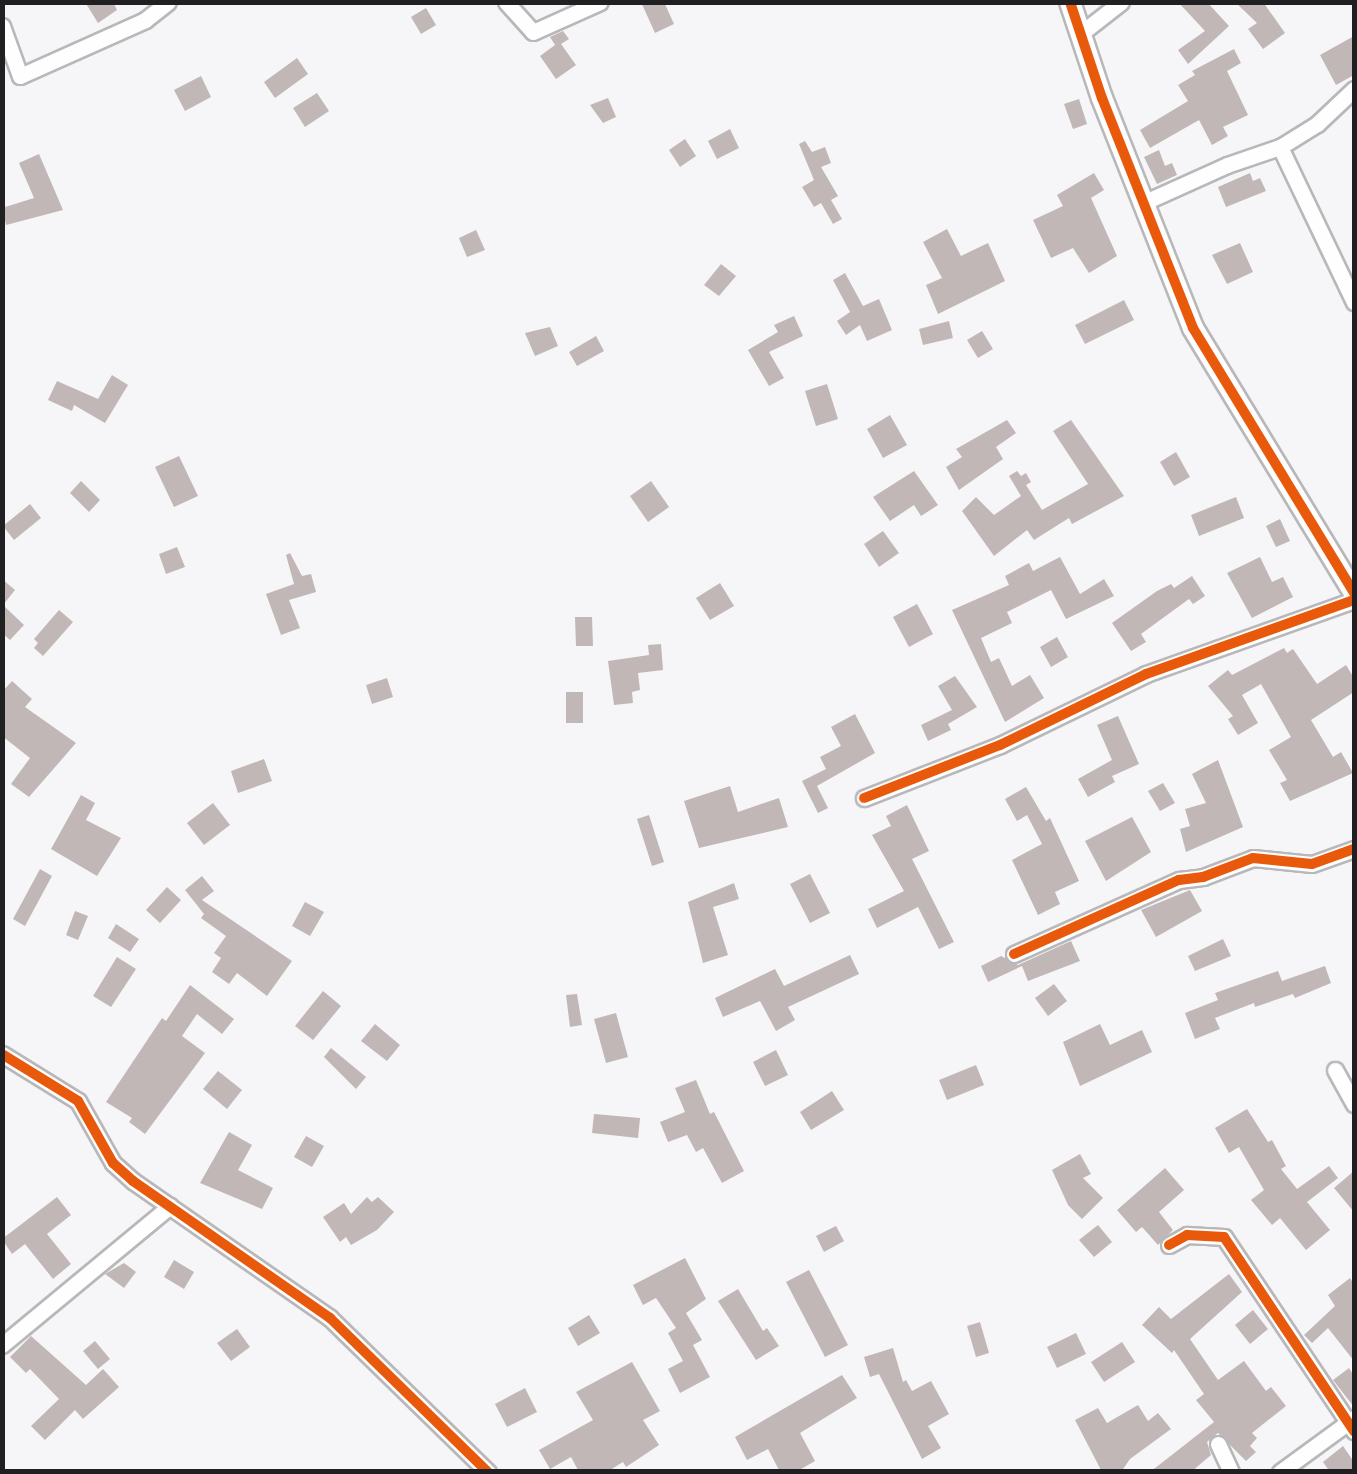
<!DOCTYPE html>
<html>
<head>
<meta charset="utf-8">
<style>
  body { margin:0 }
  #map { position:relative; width:1357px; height:1474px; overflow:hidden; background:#f6f6f9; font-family:Rubik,sans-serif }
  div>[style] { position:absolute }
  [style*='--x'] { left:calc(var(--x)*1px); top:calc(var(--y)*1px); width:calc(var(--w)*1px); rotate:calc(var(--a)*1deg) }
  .building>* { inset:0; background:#c1b7b6 }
  .roads { filter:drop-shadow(2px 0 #b8b8ba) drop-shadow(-2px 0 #b8b8ba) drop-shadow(0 2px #b8b8ba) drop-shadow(0 -2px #b8b8ba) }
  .minor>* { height:15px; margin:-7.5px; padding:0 7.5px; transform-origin:7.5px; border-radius:7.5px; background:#fefefe }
  .tertiary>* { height:20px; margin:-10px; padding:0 10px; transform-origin:10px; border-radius:10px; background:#fefefe }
  .cycleway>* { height:10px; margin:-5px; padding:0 5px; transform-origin:5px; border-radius:5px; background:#e8590c }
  span { translate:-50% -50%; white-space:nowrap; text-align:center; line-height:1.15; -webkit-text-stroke:10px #fff; paint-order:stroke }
  .frame { position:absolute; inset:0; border:5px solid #202022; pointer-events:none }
</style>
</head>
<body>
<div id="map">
  <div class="building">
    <div style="clip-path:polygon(85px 2px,113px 2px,117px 10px,98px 23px)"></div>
    <div style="clip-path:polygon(641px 2px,664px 2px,674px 24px,655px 33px)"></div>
    <div style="clip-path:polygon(1178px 2px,1207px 2px,1229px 26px,1188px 64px,1178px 50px,1205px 31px)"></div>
    <div style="clip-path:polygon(1235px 2px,1263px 2px,1285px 33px,1263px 49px,1248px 29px,1257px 23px)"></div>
    <div style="clip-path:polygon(426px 8px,436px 25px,421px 34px,411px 17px)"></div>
    <div style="clip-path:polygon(563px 31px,569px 39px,561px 44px,576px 65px,556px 79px,540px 56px,555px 45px,550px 37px)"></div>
    <div style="clip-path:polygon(1354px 36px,1354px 75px,1336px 85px,1320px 55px)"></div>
    <div style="clip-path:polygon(1234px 49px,1241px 63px,1227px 71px,1248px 115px,1223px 127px,1228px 136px,1212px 145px,1199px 120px,1150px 148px,1140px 130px,1188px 101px,1178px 85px,1195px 75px,1192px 71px)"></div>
    <div style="clip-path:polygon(297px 58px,308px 74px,275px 98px,264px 82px)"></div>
    <div style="clip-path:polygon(201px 76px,211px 97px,185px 111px,174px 90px)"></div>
    <div style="clip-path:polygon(317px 93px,329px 111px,305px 127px,293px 108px)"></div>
    <div style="clip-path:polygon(608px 98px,616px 117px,603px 123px,590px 105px)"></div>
    <div style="clip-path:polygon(1079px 99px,1087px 124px,1073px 129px,1064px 104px)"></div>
    <div style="clip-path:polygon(730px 129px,739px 148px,717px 159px,708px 141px)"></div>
    <div style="clip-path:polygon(685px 139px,696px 156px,680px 167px,669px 150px)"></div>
    <div style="clip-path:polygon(805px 141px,812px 152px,825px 147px,831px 163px,821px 167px,838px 196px,831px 200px,842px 219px,833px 224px,821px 203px,814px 207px,802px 187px,814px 180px,799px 144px)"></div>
    <div style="clip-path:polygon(1159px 150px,1165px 166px,1172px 163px,1177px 175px,1157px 184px,1144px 157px)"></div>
    <div style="clip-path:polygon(39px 154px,63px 210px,6px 225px,2px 208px,34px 198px,19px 163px)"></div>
    <div style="clip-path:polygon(1094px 173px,1104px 190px,1091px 198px,1117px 256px,1089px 273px,1073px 248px,1051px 258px,1033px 220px,1063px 206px,1057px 195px)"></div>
    <div style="clip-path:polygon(1250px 173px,1253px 181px,1260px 178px,1266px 191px,1226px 207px,1218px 187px)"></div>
    <div style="clip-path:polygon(947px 229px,961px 256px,988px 243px,1005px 281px,938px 314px,926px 285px,942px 278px,923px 242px)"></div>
    <div style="clip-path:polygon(476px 230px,485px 250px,467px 257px,459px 238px)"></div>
    <div style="clip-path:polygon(1240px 243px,1253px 272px,1227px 284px,1212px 255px)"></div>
    <div style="clip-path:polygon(721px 264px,736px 276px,719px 296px,704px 285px)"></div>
    <div style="clip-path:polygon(845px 273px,863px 306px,879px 299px,892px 330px,867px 341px,860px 325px,846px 335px,837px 321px,850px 312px,833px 280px)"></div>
    <div style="clip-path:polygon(1124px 300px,1134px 320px,1085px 344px,1075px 325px)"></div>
    <div style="clip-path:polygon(794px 316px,803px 336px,769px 352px,784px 378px,769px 386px,748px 350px,778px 332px,774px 325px)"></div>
    <div style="clip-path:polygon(949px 321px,953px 338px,923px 345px,919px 329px)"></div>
    <div style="clip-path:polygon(550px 327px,558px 346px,535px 356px,525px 333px)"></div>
    <div style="clip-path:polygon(982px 331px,993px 349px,978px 358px,967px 340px)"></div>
    <div style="clip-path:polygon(596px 336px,604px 351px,577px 366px,569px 352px)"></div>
    <div style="clip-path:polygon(112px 375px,128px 385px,105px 423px,74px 405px,72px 411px,48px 400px,57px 381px,98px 399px)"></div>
    <div style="clip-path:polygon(827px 384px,838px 419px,816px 426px,805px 391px)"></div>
    <div style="clip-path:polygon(890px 415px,907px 445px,883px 458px,867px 429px)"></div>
    <div style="clip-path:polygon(1007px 420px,1016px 433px,996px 447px,1003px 459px,959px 490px,946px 467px,962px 457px,956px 449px)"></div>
    <div style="clip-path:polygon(1071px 420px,1124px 496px,1072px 524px,1069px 518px,1034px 540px,1027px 530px,994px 556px,962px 511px,976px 497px,994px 515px,1021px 496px,1009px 476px,1017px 471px,1021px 476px,1026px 473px,1031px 482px,1026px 485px,1042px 510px,1088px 484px,1053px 431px)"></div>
    <div style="clip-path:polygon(1176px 452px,1190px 477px,1174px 486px,1160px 462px)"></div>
    <div style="clip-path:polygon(179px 456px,198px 496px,174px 507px,155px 467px)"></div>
    <div style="clip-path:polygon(914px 471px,938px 505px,921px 516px,914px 505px,890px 521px,873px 497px)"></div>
    <div style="clip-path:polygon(81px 481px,100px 500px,89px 512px,70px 493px)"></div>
    <div style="clip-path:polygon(651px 481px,669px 507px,648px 522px,630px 496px)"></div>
    <div style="clip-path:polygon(1236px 497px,1244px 518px,1199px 536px,1191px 515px)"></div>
    <div style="clip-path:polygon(30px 504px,41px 518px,14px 540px,3px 526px)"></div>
    <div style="clip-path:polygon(1280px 519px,1290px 541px,1276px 547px,1266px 526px)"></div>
    <div style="clip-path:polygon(883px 531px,899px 553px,879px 567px,864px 544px)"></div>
    <div style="clip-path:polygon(177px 547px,185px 567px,166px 574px,159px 554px)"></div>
    <div style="clip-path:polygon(290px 553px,302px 576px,311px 574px,316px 592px,289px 600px,300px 628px,281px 635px,266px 594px,294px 584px,286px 555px)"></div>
    <div style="clip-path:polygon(1060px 557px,1080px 594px,1104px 579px,1114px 596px,1066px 619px,1051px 590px,1007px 612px,1012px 623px,981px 638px,991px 662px,999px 658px,1012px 686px,1030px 675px,1044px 698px,1005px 722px,952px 610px,1009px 585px,1005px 576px,1029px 563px,1033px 571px)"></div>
    <div style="clip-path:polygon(1260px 557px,1272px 582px,1283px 577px,1293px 597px,1252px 618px,1227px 573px)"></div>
    <div style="clip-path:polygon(1192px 576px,1205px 596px,1193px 604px,1189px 599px,1141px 634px,1146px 642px,1131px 651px,1112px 623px,1157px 591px,1171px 584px,1174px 588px)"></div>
    <div style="clip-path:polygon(2px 579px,15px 590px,3px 605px,24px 625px,10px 640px,2px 633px)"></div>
    <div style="clip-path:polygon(720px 583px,734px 606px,710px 620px,696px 598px)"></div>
    <div style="clip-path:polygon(917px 604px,933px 634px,909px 647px,893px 617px)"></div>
    <div style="clip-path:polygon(59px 610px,73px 622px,43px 656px,34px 648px,38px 643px,34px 639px)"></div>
    <div style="clip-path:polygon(575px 617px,592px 617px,593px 646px,576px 646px)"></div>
    <div style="clip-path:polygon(1057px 637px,1068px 657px,1051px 667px,1040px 647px)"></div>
    <div style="clip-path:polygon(661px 644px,663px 670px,638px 673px,640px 690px,632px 692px,633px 703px,614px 705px,608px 661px,649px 655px,648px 645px)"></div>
    <div style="clip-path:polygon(1284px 648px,1287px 653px,1293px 649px,1317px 684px,1346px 665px,1354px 678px,1354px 692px,1311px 720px,1333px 757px,1341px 752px,1353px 773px,1290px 801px,1280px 783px,1287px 780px,1269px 750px,1291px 737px,1261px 684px,1242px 695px,1258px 723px,1238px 735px,1228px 719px,1233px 716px,1208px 686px,1228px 670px,1232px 675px)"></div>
    <div style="clip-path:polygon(955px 676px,977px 707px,948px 724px,951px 730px,928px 741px,921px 725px,952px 710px,938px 686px)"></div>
    <div style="clip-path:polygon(387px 678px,393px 697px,372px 704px,366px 685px)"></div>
    <div style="clip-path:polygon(12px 681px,32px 699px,25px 707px,76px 743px,29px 797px,11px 784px,30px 758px,2px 736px,2px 692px)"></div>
    <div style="clip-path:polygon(566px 692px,583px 692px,583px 723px,566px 723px)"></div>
    <div style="clip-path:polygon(855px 714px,875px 753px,817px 786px,828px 808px,818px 813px,802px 781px,826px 769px,820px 757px,841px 746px,831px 727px)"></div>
    <div style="clip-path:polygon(1118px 716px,1139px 764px,1112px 776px,1115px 782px,1088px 797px,1078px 779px,1112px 760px,1097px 725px)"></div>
    <div style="clip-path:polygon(264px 759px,272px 781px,238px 793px,231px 771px)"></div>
    <div style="clip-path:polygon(1218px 760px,1243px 827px,1186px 852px,1180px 829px,1190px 826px,1185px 809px,1206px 803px,1192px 774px)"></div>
    <div style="clip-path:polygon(1163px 783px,1175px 803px,1160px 811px,1148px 791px)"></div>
    <div style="clip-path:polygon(730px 786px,738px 812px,779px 798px,788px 827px,699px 848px,684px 801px)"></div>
    <div style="clip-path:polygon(1026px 787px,1046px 821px,1050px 818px,1079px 881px,1055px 892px,1060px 904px,1038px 915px,1012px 860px,1042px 844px,1027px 815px,1017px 821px,1005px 799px)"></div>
    <div style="clip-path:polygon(81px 795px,95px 803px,86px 820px,121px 838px,97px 876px,51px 849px)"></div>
    <div style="clip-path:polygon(213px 803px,230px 825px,204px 845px,187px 823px)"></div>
    <div style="clip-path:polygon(907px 805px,929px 851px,912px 859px,954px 942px,939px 949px,918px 907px,877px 928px,868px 909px,904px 891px,872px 835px,891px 826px,886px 816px)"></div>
    <div style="clip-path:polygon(649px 815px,664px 862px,652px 866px,637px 819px)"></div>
    <div style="clip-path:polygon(1132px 817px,1151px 852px,1106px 881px,1085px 841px)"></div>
    <div style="clip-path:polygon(40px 869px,52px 876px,25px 926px,13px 919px)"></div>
    <div style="clip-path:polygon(810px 874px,830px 913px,810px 923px,790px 884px)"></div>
    <div style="clip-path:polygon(202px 876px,214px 891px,202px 900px,292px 961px,267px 996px,237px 973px,229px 984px,212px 972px,221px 958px,214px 953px,226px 936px,201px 918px,204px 914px,185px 890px)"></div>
    <div style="clip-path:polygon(734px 883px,739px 899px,713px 907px,728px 955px,703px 963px,688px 902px)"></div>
    <div style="clip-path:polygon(167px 887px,181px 900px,160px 923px,146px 910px)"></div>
    <div style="clip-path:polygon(1190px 890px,1202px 911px,1156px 937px,1141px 910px)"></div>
    <div style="clip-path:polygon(305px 902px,324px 912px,310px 936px,292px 926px)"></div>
    <div style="clip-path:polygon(75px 911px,88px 916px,78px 940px,66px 935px)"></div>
    <div style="clip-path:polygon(116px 924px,139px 939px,130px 952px,108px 938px)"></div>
    <div style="clip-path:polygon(1223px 939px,1231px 956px,1195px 971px,1188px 956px)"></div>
    <div style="clip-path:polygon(1071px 941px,1080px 961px,1028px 981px,1022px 966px,988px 982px,981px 966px,1001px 956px,1018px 965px)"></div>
    <div style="clip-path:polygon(850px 955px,859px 974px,788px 1007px,795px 1020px,776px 1031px,760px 1001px,723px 1017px,715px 998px,775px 969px,784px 986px)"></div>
    <div style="clip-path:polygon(117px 957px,136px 969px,111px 1007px,93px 996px)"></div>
    <div style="clip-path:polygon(1325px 966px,1331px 983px,1295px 998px,1293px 994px,1255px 1007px,1254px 1003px,1215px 1018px,1220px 1029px,1195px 1039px,1185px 1013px,1218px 1000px,1215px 993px,1278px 971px,1282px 981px)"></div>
    <div style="clip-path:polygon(1054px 984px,1067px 1001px,1048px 1016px,1035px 998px)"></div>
    <div style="clip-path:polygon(190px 985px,234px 1019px,222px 1034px,197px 1014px,182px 1036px,205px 1053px,145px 1134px,129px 1122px,132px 1118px,106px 1102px,162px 1018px,166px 1021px)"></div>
    <div style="clip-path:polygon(323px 991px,341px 1006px,313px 1040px,295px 1026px)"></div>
    <div style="clip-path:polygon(577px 994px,582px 1025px,570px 1027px,566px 995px)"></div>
    <div style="clip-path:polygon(616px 1013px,628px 1057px,606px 1063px,594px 1019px)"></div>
    <div style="clip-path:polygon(375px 1024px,400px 1045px,387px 1061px,361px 1041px)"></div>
    <div style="clip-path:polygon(1100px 1024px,1110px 1045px,1142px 1030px,1152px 1052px,1080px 1086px,1063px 1042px)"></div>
    <div style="clip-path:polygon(331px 1048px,366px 1077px,356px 1089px,324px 1057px)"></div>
    <div style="clip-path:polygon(776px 1050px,788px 1075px,765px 1086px,753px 1062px)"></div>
    <div style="clip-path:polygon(976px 1065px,984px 1085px,947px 1100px,939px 1080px)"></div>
    <div style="clip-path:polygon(218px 1071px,242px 1090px,227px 1109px,203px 1089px)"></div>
    <div style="clip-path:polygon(696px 1080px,710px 1114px,714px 1112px,744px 1171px,722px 1183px,703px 1148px,696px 1152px,687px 1135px,668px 1142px,660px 1122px,685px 1112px,675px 1088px)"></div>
    <div style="clip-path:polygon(832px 1091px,844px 1110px,811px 1130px,800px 1112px)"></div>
    <div style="clip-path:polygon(1247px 1109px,1268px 1142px,1272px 1140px,1286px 1166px,1281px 1169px,1297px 1189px,1329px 1166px,1338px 1178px,1307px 1202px,1330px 1230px,1306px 1250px,1280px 1218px,1272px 1225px,1251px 1200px,1264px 1190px,1239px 1147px,1229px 1153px,1215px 1128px)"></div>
    <div style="clip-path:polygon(594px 1114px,640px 1118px,638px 1138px,592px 1133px)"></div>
    <div style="clip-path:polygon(229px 1132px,252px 1145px,238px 1170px,273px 1188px,262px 1209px,200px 1183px)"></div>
    <div style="clip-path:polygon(306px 1136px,324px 1146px,312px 1167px,294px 1157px)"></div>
    <div style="clip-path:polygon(1080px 1154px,1091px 1174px,1083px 1178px,1103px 1198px,1082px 1219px,1068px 1205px,1052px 1170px)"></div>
    <div style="clip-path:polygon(1165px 1168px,1184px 1190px,1159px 1212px,1173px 1230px,1158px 1245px,1142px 1227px,1136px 1232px,1117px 1210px)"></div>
    <div style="clip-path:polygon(1354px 1171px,1354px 1212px,1334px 1188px)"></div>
    <div style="clip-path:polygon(57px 1197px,71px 1215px,47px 1234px,71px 1264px,53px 1279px,25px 1244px,12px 1254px,2px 1239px)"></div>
    <div style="clip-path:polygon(367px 1197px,372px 1202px,378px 1197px,394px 1212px,377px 1230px,351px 1245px,346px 1237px,340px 1242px,323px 1217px,344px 1203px,351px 1214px)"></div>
    <div style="clip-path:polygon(1098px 1225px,1112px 1242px,1094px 1257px,1079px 1240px)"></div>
    <div style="clip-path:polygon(836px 1226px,844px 1241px,824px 1252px,816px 1236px)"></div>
    <div style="clip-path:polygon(685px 1258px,706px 1299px,686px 1313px,702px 1340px,693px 1345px,710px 1377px,680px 1393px,668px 1369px,683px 1361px,668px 1333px,676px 1328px,656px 1298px,643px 1305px,633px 1285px)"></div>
    <div style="clip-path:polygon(174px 1260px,194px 1272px,184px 1289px,164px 1277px)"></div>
    <div style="clip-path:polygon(124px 1263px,136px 1272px,124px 1288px,105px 1274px)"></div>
    <div style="clip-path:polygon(809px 1270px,848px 1345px,825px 1357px,786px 1282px)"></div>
    <div style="clip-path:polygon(1229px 1274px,1242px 1292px,1190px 1339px,1218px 1380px,1244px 1361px,1266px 1391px,1271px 1387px,1286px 1406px,1252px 1433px,1257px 1438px,1250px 1446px,1256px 1452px,1246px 1461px,1218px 1433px,1207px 1442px,1211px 1455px,1191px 1472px,1150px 1472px,1214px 1422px,1196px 1400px,1204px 1394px,1174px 1350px,1172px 1353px,1142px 1325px,1159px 1307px,1171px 1319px)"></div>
    <div style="clip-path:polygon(1350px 1278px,1354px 1284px,1354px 1361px,1328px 1328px,1312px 1343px,1304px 1335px,1335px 1306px,1328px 1295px)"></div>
    <div style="clip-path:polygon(738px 1289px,763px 1331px,767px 1328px,779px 1346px,756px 1360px,718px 1301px)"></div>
    <div style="clip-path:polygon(1253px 1310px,1268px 1329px,1250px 1344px,1235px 1325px)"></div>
    <div style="clip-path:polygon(589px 1315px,600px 1333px,578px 1346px,568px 1328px)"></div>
    <div style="clip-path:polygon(980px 1322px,989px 1353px,976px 1357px,967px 1326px)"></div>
    <div style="clip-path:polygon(237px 1329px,250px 1347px,231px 1361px,217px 1343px)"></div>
    <div style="clip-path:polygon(1076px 1333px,1086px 1354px,1057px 1368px,1047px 1347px)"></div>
    <div style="clip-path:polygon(31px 1336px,86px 1385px,103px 1369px,119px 1387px,83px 1419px,75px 1410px,45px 1440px,31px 1426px,59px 1399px,30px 1369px,26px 1373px,10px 1357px)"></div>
    <div style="clip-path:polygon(95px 1341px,110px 1359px,98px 1369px,83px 1351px)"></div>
    <div style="clip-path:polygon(1122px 1342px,1135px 1362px,1104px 1382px,1091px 1362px)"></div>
    <div style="clip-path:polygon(893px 1348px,903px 1382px,906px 1380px,912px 1391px,931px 1381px,949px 1414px,928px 1426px,941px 1448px,922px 1459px,879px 1374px,870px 1377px,864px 1357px)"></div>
    <div style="clip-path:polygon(632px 1362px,660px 1411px,643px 1420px,659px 1445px,626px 1467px,623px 1462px,607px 1472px,579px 1472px,571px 1457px,550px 1469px,539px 1450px,593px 1420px,576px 1392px)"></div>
    <div style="clip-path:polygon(1349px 1368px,1354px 1376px,1354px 1407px,1333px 1380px)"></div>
    <div style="clip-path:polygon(842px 1375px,857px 1398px,800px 1433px,815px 1461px,796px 1472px,780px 1472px,768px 1449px,747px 1460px,735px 1437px)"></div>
    <div style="clip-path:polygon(525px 1388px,537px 1412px,507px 1427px,495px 1404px)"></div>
    <div style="clip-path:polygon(1138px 1405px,1148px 1421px,1158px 1413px,1171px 1429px,1130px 1459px,1121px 1472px,1102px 1472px,1075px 1420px,1098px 1408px,1107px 1423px)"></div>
    <div style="clip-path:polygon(1343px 1446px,1354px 1462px,1354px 1472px,1330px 1472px,1323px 1462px)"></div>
  </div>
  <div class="roads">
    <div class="minor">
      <div style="--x:506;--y:2;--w:40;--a:48"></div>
      <div style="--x:533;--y:32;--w:73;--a:-24.1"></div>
      <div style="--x:2;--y:26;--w:53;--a:70.2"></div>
      <div style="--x:20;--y:76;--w:137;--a:-24.1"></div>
      <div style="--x:145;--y:20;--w:29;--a:-38"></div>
      <div style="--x:1080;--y:34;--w:52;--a:-38"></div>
      <div style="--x:1280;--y:147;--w:172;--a:64.5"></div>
      <div style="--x:1145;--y:202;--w:90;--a:-24.3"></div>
      <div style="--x:1227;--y:165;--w:56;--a:-18.8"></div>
      <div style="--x:1280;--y:147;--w:44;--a:-31.9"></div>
      <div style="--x:1317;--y:124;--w:51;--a:-43.4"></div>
      <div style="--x:864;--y:798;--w:146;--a:-21.3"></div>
      <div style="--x:1000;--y:745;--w:162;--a:-25.9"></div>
      <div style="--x:1146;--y:674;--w:221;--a:-19.6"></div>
      <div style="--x:1014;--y:954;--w:181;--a:-24.2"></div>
      <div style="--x:1179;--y:880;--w:24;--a:-7"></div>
      <div style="--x:1203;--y:877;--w:53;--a:-20.8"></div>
      <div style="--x:1253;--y:858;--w:59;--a:5.8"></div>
      <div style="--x:1312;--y:864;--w:45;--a:-19.7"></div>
      <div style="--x:2;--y:1054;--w:89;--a:31.7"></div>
      <div style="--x:78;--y:1101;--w:71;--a:60.6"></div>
      <div style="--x:113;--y:1163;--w:27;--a:42"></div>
      <div style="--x:133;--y:1181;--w:240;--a:34.8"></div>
      <div style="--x:330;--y:1318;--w:221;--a:44.3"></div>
      <div style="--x:1335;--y:1070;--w:39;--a:61"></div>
      <div style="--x:1169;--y:1245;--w:21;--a:-29"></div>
      <div style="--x:1187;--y:1235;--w:37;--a:3"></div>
      <div style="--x:1224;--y:1237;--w:234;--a:56.2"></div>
      <div style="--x:2;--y:1345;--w:218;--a:-39.6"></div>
      <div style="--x:1218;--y:1444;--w:31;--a:65"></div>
      <div style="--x:1280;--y:1472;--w:92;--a:-36.1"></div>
    </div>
    <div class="tertiary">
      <div style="--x:1070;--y:2;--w:101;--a:71.6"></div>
      <div style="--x:1102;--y:98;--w:247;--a:68.4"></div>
      <div style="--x:1193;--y:328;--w:310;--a:58.7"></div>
    </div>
  </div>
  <div class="cycleway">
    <div style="--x:1070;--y:2;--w:101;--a:71.6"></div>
    <div style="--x:1102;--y:98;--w:247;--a:68.4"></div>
    <div style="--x:1193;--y:328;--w:310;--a:58.7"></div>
    <div style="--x:864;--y:798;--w:146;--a:-21.3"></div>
    <div style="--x:1000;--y:745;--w:162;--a:-25.9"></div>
    <div style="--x:1146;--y:674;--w:221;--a:-19.6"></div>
    <div style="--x:1014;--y:954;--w:181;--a:-24.2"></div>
    <div style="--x:1179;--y:880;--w:24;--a:-7"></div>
    <div style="--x:1203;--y:877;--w:53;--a:-20.8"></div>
    <div style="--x:1253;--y:858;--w:59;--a:5.8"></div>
    <div style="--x:1312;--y:864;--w:45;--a:-19.7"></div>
    <div style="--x:2;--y:1054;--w:89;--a:31.7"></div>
    <div style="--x:78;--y:1101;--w:71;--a:60.6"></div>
    <div style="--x:113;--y:1163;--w:27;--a:42"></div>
    <div style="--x:133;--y:1181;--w:240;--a:34.8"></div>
    <div style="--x:330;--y:1318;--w:221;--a:44.3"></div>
    <div style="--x:1169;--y:1245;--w:21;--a:-29"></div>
    <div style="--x:1187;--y:1235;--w:37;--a:3"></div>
    <div style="--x:1224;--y:1237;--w:234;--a:56.2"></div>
  </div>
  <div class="frame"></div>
</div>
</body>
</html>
